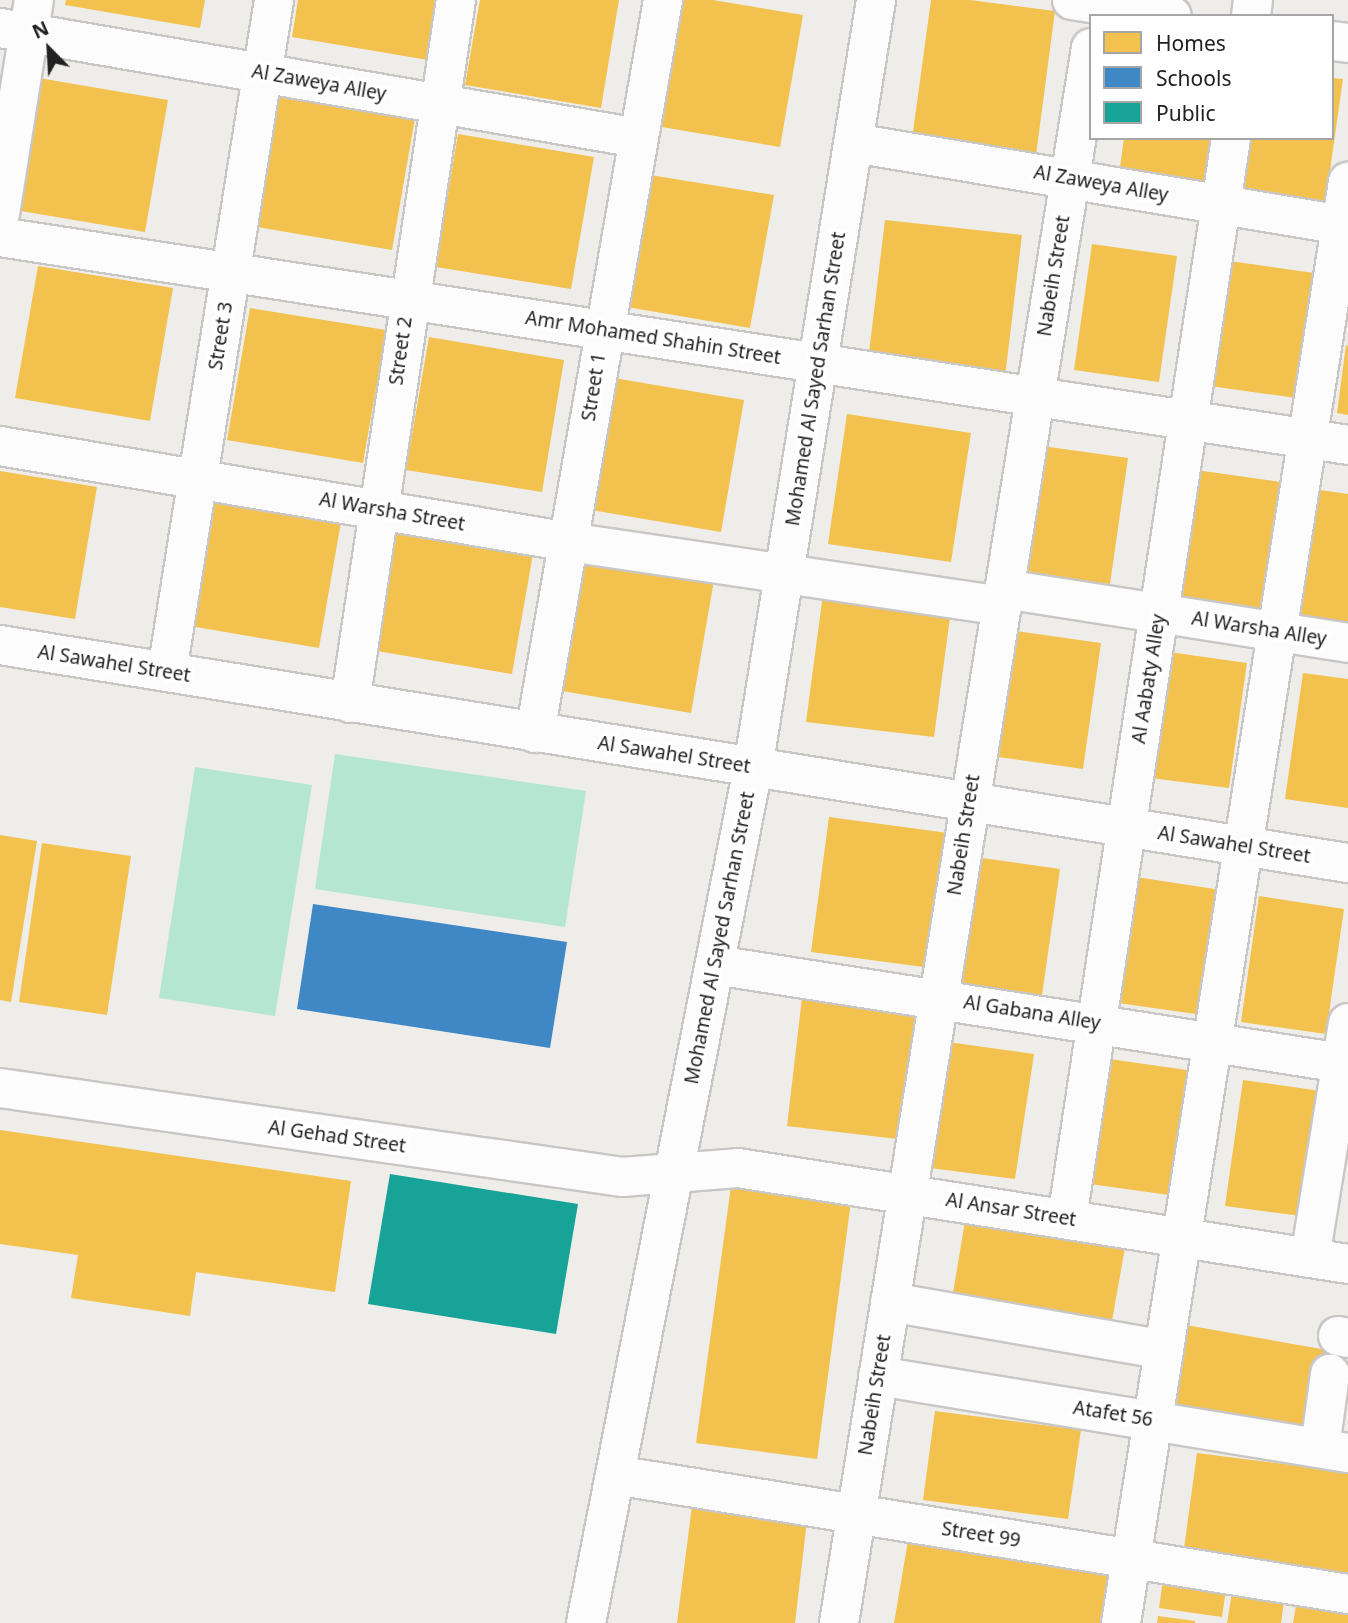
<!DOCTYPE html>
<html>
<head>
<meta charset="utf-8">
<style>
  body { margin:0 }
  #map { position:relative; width:1348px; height:1623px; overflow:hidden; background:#efedea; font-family:"Noto Sans",sans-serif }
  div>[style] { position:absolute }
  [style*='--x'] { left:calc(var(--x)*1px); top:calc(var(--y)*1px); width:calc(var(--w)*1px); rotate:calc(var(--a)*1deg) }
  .pitch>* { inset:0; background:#b5e6d1 }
  .homes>* { inset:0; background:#f2c14e }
  .schools>* { inset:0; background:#3f88c5 }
  .public>* { inset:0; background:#17a398 }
  .roads { filter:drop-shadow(2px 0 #c8c7c6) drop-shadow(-2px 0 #c8c7c6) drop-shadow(0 2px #c8c7c6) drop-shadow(0 -2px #c8c7c6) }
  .minor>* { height:38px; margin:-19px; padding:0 19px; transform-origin:19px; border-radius:19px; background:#fdfcfc }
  span { translate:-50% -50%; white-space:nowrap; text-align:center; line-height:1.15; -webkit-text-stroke:7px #fff; paint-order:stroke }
  .street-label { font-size:19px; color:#212121 }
  .legend { position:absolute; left:1089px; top:14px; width:245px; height:126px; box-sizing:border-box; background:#fff; border:2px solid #a6a6a6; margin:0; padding:9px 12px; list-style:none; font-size:21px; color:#212121 }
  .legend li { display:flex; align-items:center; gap:14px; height:35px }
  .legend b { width:35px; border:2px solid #a6a6a6 }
  .north { position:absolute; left:14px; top:14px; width:70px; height:70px; -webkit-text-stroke:5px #fff; paint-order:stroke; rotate:336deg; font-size:19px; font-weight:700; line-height:28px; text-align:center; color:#212121 }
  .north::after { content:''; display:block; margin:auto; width:24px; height:32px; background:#212121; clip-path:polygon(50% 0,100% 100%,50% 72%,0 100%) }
</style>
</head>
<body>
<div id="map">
  <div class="pitch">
    <div style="clip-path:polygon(335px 754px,586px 791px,565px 927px,315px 889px)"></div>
    <div style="clip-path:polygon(195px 767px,312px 785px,275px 1016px,159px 998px)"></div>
  </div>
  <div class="homes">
    <div style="clip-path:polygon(66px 0,205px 0,200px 28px,65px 5px)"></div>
    <div style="clip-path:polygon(298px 0,438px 0,428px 60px,292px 37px)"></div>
    <div style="clip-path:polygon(480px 0,619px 0,601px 108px,465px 85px)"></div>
    <div style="clip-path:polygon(666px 0,713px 0,803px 15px,780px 147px,644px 124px)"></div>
    <div style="clip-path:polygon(931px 0,970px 0,1055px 11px,1036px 155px,912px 139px)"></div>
    <div style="clip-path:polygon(33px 77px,168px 100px,145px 232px,9px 209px)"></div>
    <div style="clip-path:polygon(1332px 78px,1343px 79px,1325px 205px,1239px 193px,1247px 138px,1332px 138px)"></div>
    <div style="clip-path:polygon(279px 95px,415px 118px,392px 250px,257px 227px)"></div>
    <div style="clip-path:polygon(458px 134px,594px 157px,571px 289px,436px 267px)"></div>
    <div style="clip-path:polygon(1124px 138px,1211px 138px,1204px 187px,1119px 175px)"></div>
    <div style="clip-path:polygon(638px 173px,774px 195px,750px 328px,615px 305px)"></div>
    <div style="clip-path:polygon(885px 220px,1022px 235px,1005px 377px,868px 361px)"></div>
    <div style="clip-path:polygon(1092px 244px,1177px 256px,1159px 382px,1074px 370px)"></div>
    <div style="clip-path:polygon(1229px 261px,1314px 273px,1296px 398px,1210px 386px)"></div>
    <div style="clip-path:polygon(38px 266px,173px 288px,150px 421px,15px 398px)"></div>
    <div style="clip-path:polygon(250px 308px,386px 330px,363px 463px,227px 440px)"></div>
    <div style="clip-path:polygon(429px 337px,564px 360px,542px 492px,406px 470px)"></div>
    <div style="clip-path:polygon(1346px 345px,1348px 346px,1348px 415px,1337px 413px)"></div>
    <div style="clip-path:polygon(608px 377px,744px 400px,721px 532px,585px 509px)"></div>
    <div style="clip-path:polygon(847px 414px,971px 433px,951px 562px,828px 544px)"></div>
    <div style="clip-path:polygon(1042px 446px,1128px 458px,1110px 584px,1024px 572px)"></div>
    <div style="clip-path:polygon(1196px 470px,1281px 482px,1263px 608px,1178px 596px)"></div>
    <div style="clip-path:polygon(0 471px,97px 487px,75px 619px,0 607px)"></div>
    <div style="clip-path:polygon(1320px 490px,1348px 494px,1348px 622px,1301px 615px)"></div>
    <div style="clip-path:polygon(207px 493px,342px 516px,319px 648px,184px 625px)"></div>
    <div style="clip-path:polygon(399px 519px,535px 542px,512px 674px,377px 651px)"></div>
    <div style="clip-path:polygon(579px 557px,714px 580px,691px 713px,556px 690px)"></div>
    <div style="clip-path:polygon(823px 594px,951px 610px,934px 737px,806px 722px)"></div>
    <div style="clip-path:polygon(1016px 631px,1101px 643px,1083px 769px,998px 757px)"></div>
    <div style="clip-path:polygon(1162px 651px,1247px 663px,1229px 788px,1143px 777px)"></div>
    <div style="clip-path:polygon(1303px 673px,1348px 679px,1348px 808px,1285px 799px)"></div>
    <div style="clip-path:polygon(829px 817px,948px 833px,931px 968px,811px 952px)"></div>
    <div style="clip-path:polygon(0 835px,37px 841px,11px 1002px,0 1000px)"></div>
    <div style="clip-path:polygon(42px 843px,131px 856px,107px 1015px,19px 1002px)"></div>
    <div style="clip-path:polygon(975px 857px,1060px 869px,1042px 995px,957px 982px)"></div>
    <div style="clip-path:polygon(1136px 877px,1221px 890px,1203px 1015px,1118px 1003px)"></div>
    <div style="clip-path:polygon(1259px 896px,1344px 909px,1326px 1034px,1241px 1022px)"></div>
    <div style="clip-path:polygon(803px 989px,922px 1002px,906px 1140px,787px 1126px)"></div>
    <div style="clip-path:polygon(948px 1042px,1034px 1054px,1015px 1179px,930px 1168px)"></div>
    <div style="clip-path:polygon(1102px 1058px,1187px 1070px,1169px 1195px,1083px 1183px)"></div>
    <div style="clip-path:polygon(1243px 1080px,1328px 1092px,1309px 1217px,1225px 1206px)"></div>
    <div style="clip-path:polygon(0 1130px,351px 1181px,335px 1292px,196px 1272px,190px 1316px,71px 1298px,78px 1255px,0 1244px)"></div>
    <div style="clip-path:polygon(731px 1186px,851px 1201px,817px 1459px,696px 1443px)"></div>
    <div style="clip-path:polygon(966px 1215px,1126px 1242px,1110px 1332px,951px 1305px)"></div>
    <div style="clip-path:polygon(1186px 1325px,1327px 1350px,1312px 1429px,1169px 1406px)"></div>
    <div style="clip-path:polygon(935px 1411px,1081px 1430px,1068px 1519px,923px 1500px)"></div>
    <div style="clip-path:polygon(1197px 1453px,1348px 1472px,1348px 1586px,1182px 1563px)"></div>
    <div style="clip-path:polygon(693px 1498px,808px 1512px,795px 1623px,677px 1623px)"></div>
    <div style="clip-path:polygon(910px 1529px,1120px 1563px,1110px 1623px,894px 1623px)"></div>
    <div style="clip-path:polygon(1164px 1573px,1227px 1582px,1222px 1617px,1159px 1608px)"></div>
    <div style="clip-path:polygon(1233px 1587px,1285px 1595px,1281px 1623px,1227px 1623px)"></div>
    <div style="clip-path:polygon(1298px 1594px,1348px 1603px,1348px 1623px,1293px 1623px)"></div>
    <div style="clip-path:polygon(1158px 1616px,1195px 1621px,1195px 1623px,1157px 1623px)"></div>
  </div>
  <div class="schools">
    <div style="clip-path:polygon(313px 904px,567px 942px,550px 1048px,297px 1009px)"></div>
  </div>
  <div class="public">
    <div style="clip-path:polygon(390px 1174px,578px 1204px,556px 1334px,368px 1304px)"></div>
  </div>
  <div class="roads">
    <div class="minor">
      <div style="--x:1072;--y:0;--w:101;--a:9.1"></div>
      <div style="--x:1251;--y:16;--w:16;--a:-83"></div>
      <div style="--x:0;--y:28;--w:647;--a:9.78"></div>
      <div style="--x:1332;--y:41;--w:16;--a:7"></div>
      <div style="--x:854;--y:143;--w:501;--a:9.54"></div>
      <div style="--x:0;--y:214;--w:217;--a:-81"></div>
      <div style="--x:0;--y:237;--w:1364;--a:8.77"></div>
      <div style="--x:0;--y:446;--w:577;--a:9.58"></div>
      <div style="--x:569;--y:542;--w:438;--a:8.4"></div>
      <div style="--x:1004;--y:589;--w:348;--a:8.9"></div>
      <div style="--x:0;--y:645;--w:1366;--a:9.19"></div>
      <div style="--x:167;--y:672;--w:680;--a:-80.95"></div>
      <div style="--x:350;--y:703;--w:711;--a:-81.43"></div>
      <div style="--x:535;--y:733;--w:744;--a:-80.09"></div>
      <div style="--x:715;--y:965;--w:641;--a:8.89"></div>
      <div style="--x:0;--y:1088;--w:628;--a:8.14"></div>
      <div style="--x:622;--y:1177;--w:116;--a:-4.4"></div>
      <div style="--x:738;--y:1168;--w:618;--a:8.94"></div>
      <div style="--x:1067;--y:1219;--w:1093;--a:-81.37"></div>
      <div style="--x:1310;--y:1258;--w:238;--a:-80.8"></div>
      <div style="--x:890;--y:1302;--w:278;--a:9.9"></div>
      <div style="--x:1338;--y:1336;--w:10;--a:11"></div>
      <div style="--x:878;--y:1376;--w:476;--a:9.3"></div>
      <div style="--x:1320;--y:1448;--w:75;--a:-82.3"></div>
      <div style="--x:615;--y:1475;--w:743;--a:9.22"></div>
      <div style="--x:586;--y:1623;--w:871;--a:-78.95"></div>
      <div style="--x:753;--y:768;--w:778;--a:-80.9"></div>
      <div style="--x:839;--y:1623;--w:1595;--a:-80.91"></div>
      <div style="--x:1121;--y:1623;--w:1459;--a:-81.05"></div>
    </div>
  </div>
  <div class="street-label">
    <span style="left:319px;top:83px;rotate:10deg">Al Zaweya Alley</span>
    <span style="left:1101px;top:184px;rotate:10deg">Al Zaweya Alley</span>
    <span style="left:1054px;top:276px;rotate:-81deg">Nabeih Street</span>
    <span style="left:221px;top:336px;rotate:-81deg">Street 3</span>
    <span style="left:653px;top:338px;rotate:9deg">Amr Mohamed Shahin Street</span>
    <span style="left:401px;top:351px;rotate:-82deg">Street 2</span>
    <span style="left:816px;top:379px;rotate:-81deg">Mohamed Al Sayed Sarhan Street</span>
    <span style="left:594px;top:387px;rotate:-81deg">Street 1</span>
    <span style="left:392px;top:512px;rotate:10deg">Al Warsha Street</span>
    <span style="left:1259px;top:629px;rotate:9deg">Al Warsha Alley</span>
    <span style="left:114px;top:664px;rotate:9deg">Al Sawahel Street</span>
    <span style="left:1149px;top:679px;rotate:-81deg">Al Aabaty Alley</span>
    <span style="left:674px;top:755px;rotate:9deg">Al Sawahel Street</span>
    <span style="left:964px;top:835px;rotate:-81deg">Nabeih Street</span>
    <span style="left:1234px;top:845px;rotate:9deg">Al Sawahel Street</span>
    <span style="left:720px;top:938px;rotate:-79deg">Mohamed Al Sayed Sarhan Street</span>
    <span style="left:1032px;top:1013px;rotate:9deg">Al Gabana Alley</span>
    <span style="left:337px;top:1137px;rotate:8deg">Al Gehad Street</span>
    <span style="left:1011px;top:1210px;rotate:9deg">Al Ansar Street</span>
    <span style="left:875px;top:1395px;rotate:-81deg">Nabeih Street</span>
    <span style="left:1113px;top:1414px;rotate:9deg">Atafet 56</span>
    <span style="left:981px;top:1535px;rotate:9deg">Street 99</span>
  </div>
  <ul class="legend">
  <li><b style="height:19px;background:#f2c14e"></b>Homes</li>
  <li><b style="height:19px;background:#3f88c5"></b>Schools</li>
  <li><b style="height:19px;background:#17a398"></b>Public</li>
  </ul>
  <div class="north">N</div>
</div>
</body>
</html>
